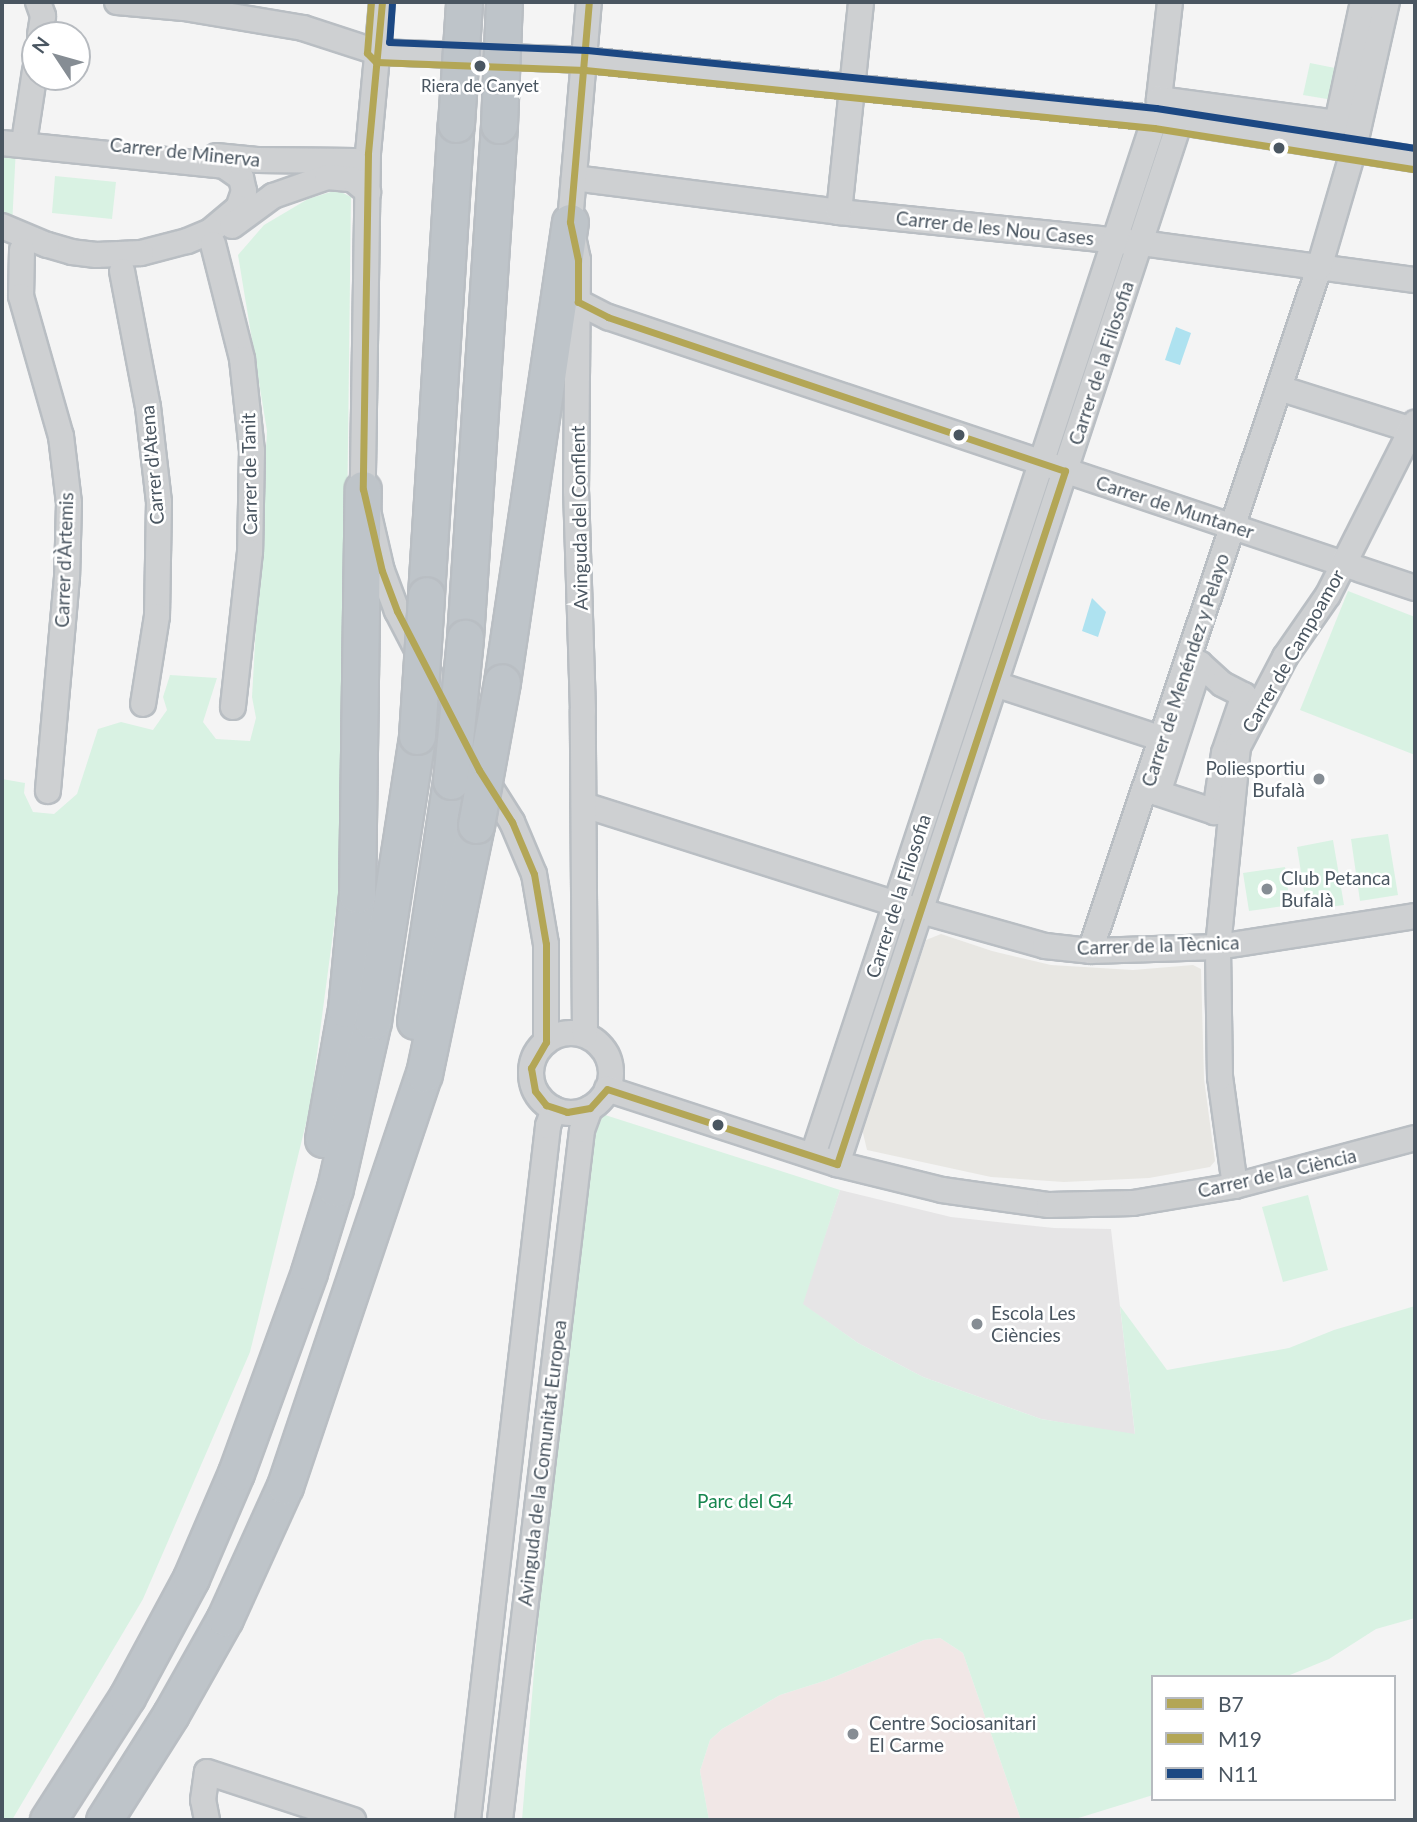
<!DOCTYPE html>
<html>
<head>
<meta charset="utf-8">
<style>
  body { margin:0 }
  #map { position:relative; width:1417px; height:1822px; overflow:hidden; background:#f4f4f4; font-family:Lato,sans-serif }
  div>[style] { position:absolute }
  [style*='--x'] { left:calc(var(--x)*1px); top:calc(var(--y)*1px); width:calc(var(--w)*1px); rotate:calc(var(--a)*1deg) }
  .commercial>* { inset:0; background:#e8e7e3 }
  .education>* { inset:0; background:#e6e5e6 }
  .medical>* { inset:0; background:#f1e7e6 }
  .green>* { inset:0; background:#d9f2e3 }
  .water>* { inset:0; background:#aee2f0 }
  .roads { filter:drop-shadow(2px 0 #b9bec3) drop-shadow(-2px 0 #b9bec3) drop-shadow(0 2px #b9bec3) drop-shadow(0 -2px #b9bec3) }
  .minor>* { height:24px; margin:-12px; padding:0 12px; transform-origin:12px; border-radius:12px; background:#ced0d2 }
  .minor>.ring { margin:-12px; padding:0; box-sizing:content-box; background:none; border:24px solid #ced0d2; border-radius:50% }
  .highway>* { height:35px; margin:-17.5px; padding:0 17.5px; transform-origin:17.5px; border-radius:17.5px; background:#bec4c9 }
  .bridges { filter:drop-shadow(2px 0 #b9bec3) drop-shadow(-2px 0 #b9bec3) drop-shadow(0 2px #b9bec3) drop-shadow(0 -2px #b9bec3) }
  .highway-bridge>* { height:35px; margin:-17.5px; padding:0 17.5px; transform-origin:17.5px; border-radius:17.5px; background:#bec4c9 }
  .bus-1>* { height:7px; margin:-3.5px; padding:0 3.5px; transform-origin:3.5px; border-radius:3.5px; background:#b3a656 }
  .bus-2>* { height:7px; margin:-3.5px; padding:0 3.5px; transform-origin:3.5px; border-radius:3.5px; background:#b3a656 }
  .bus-3>* { height:7px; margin:-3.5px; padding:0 3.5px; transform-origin:3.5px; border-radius:3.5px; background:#1c4883 }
  .dots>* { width:19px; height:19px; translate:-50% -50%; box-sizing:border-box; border:4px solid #fff; border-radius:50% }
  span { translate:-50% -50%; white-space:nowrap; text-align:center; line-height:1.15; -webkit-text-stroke:5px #fff; paint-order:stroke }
  .bus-label { font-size:17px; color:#4a5661 }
  .street-label { font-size:19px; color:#4a5661 }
  .poi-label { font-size:19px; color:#4a5661 }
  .right { translate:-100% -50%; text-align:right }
  .left { translate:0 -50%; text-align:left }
  .park-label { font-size:19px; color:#17864f }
  .frame { position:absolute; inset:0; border:4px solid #4a5661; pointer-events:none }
  .legend { position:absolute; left:1151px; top:1675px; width:245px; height:126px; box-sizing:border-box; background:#fff; border:2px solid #b7bbc0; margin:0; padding:9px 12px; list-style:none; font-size:21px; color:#4a5661 }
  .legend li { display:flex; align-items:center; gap:14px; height:35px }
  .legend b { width:35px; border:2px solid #b7bbc0 }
  .north { position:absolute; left:21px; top:21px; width:70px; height:70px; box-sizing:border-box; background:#fff; border:2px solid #b7bbc0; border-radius:50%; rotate:306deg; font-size:19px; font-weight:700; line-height:28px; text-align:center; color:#4a5661 }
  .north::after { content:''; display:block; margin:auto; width:24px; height:32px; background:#868d94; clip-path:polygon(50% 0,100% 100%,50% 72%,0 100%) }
</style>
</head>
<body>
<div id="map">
  <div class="commercial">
    <div style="clip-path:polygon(941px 934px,992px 951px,1051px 965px,1133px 970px,1193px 965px,1201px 969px,1204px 1079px,1215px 1161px,1210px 1167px,1149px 1178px,1064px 1182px,991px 1177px,867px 1150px,862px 1129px,926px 940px)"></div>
  </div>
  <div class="education">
    <div style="clip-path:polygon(840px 1190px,951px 1217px,1054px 1228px,1111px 1229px,1135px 1435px,1041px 1419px,923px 1377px,858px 1343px,802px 1304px)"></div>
  </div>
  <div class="medical">
    <div style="clip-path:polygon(940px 1638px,963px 1653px,1021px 1820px,709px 1820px,700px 1771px,710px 1740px,722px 1729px,780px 1695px,827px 1680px,924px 1640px)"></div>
  </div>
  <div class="green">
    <div style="clip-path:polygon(1310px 63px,1345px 70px,1339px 101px,1303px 95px)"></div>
    <div style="clip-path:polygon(2px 146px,16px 147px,12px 226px,2px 222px)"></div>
    <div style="clip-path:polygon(55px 176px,116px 182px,112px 219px,52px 213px)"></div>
    <div style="clip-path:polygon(337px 190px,351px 197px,343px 858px,310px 1107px,250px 1352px,143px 1599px,12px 1820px,2px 1820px,2px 779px,25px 783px,24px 793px,33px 812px,54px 814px,77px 794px,98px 729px,121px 722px,153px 730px,167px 710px,163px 697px,170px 675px,217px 678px,203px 722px,216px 739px,250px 741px,256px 718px,252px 697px,267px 431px,238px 255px,264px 225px,308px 199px)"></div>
    <div style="clip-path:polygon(1348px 591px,1415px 617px,1415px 755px,1300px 710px)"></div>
    <div style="clip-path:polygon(1388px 834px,1398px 895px,1360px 901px,1351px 839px)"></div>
    <div style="clip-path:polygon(1333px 840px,1344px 905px,1307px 910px,1297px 847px)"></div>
    <div style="clip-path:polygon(1285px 867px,1290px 905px,1249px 911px,1243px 873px)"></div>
    <div style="clip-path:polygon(602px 1114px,840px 1190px,803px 1304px,858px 1343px,923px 1377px,1041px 1419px,1135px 1434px,1120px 1306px,1167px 1370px,1289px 1348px,1334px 1330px,1415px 1306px,1415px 1618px,1376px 1629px,1329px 1659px,1285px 1677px,1153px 1677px,1153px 1795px,1072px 1820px,1021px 1820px,963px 1653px,940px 1638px,924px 1640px,827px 1680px,780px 1695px,722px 1729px,710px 1740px,700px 1771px,709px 1820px,522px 1820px,546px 1523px,594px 1128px)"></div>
    <div style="clip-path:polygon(1308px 1195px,1328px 1270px,1283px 1282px,1262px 1207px)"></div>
  </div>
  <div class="water">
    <div style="clip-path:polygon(1176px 327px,1191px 333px,1180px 365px,1165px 360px)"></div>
    <div style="clip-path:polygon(1092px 598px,1106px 612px,1098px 637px,1082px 631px)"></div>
  </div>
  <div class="roads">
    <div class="minor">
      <div style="--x:38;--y:2;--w:15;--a:70"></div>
      <div style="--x:43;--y:16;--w:19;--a:99"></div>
      <div style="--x:117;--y:2;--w:67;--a:5.1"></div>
      <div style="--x:184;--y:8;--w:121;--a:9.5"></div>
      <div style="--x:303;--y:28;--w:78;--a:18"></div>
      <div style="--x:377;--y:52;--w:209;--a:2.2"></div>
      <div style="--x:586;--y:60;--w:572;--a:5.82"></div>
      <div style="--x:1155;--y:118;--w:263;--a:9"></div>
      <div style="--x:382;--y:2;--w:153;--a:95.3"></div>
      <div style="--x:368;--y:154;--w:335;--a:90.9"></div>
      <div style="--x:363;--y:489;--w:84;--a:77"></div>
      <div style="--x:382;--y:571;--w:43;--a:69.4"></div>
      <div style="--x:397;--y:611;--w:128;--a:62.6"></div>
      <div style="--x:1170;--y:2;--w:98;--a:96.5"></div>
      <div style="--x:1159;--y:99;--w:180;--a:7.7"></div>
      <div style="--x:1337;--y:123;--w:124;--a:-77.9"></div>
      <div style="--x:25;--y:136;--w:66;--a:-81.3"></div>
      <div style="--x:2;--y:143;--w:223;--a:5.9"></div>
      <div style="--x:224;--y:166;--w:21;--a:35"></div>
      <div style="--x:241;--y:178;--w:13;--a:77"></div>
      <div style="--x:244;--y:191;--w:18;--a:109"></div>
      <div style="--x:238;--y:208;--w:35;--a:140"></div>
      <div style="--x:211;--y:231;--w:26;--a:157"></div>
      <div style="--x:187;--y:241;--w:48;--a:165.4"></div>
      <div style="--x:141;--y:253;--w:45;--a:177.5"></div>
      <div style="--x:96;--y:255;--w:24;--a:-173"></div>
      <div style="--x:72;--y:252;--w:26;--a:-164"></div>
      <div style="--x:47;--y:245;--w:49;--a:-157.1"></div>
      <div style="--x:216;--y:156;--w:41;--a:5.6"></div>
      <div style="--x:257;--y:160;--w:98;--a:0.6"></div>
      <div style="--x:574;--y:178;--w:267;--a:7.3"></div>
      <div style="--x:839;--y:212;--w:304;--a:5.9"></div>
      <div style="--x:1141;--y:243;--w:276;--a:7.7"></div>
      <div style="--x:839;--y:212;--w:211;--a:-84"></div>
      <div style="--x:232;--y:226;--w:51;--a:-36.2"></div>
      <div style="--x:273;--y:196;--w:57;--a:-19.4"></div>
      <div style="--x:327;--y:177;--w:25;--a:5"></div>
      <div style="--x:352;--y:179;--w:21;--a:39"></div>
      <div style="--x:213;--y:244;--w:119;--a:75.8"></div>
      <div style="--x:242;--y:359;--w:93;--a:83.8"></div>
      <div style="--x:252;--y:451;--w:101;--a:91.1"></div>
      <div style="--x:250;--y:552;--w:156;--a:96.3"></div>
      <div style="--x:22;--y:250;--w:46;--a:91.2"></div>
      <div style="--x:21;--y:296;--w:146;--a:74.1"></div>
      <div style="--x:61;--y:436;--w:67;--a:83.2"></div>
      <div style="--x:69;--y:503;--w:74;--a:91.5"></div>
      <div style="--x:67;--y:577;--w:215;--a:95.1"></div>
      <div style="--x:122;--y:271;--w:138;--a:79.2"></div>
      <div style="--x:148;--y:407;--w:96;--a:83.4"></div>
      <div style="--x:159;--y:502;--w:114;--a:91"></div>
      <div style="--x:157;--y:616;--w:89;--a:99"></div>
      <div style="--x:578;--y:302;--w:34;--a:27"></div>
      <div style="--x:608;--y:317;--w:851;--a:18.56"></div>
      <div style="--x:1279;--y:388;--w:143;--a:17.5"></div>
      <div style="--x:1200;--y:664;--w:30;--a:42"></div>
      <div style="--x:1222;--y:684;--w:25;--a:27"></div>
      <div style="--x:1244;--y:695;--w:61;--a:109"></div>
      <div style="--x:1224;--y:753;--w:60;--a:98.7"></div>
      <div style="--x:1215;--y:812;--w:60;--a:-161.6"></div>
      <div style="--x:1158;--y:793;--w:136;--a:-72"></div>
      <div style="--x:995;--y:684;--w:176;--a:18.2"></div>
      <div style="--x:481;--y:773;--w:58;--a:57.7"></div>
      <div style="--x:512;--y:822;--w:56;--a:67.1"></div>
      <div style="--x:534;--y:874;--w:71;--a:80.3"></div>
      <div style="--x:546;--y:944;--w:98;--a:90"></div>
      <div style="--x:584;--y:805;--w:327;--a:17.6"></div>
      <div style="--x:896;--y:904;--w:155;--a:15.7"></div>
      <div style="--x:1045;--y:946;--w:45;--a:6.3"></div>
      <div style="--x:1090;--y:951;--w:128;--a:-1.8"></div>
      <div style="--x:1218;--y:947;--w:199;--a:-8.9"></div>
      <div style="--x:1090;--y:951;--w:720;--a:-71.46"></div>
      <div style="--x:1319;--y:268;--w:125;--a:-73.7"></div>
      <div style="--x:1354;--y:148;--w:150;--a:-77.3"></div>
      <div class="ring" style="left:531px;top:1033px;width:56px;height:56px"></div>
      <div style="--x:585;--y:1035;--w:324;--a:-90.4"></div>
      <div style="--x:583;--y:711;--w:219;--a:-91.8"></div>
      <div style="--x:576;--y:492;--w:232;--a:-89.5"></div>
      <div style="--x:578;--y:260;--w:39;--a:-102"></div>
      <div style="--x:570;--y:222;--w:221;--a:-85.1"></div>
      <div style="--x:607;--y:1089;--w:242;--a:18.1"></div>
      <div style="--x:837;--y:1164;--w:108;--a:13.9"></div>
      <div style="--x:942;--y:1190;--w:108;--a:8"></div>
      <div style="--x:1049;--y:1205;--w:84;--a:-1.4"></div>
      <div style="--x:1133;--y:1203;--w:103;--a:-9.5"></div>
      <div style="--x:1235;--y:1186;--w:186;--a:-14.9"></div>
      <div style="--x:813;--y:1155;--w:1092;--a:-71.75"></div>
      <div style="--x:837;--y:1164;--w:1098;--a:-71.8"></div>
      <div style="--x:1235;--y:1186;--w:110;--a:-97.8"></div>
      <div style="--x:1220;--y:1077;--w:130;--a:-90.9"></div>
      <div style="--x:1218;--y:947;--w:201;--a:-84.3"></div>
      <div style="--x:1238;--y:747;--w:102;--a:-62.4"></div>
      <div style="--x:1285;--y:657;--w:75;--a:-55.3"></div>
      <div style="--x:1328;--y:595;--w:193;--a:-63.2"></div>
      <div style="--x:207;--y:1820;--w:20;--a:-101"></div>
      <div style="--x:203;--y:1800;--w:28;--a:-82"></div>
      <div style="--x:207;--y:1772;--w:154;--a:18.2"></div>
      <div style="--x:468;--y:1820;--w:699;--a:-83.42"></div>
      <div style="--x:548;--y:1126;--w:18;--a:-71"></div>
      <div style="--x:500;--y:1820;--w:695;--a:-83.22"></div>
      <div style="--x:582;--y:1130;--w:23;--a:-70"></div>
    </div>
    <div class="highway">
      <div style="--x:426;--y:595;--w:472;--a:-86.4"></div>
      <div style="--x:465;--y:638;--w:514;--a:-86.21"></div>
      <div style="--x:502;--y:682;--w:465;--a:-81.6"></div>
      <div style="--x:415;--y:1021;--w:243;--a:-81.5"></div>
      <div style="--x:323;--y:1139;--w:132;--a:-80"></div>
      <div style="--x:346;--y:1009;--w:115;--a:-84.5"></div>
      <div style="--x:357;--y:895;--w:406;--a:-89.2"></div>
      <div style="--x:48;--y:1820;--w:146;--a:-57.3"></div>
      <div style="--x:127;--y:1697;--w:135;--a:-61.7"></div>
      <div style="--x:191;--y:1578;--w:114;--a:-66.8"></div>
      <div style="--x:236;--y:1473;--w:214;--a:-70"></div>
      <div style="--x:309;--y:1272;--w:88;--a:-72.8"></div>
      <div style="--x:335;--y:1188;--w:171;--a:-77.2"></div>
      <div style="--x:373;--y:1021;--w:288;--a:-81.2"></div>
      <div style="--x:104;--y:1820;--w:125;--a:-57.7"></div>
      <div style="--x:171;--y:1714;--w:110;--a:-60.6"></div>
      <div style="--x:225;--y:1618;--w:145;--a:-65.6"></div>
      <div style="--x:285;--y:1486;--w:435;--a:-71.4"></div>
      <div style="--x:424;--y:1074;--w:254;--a:-78.2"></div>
    </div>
  </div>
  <div class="bridges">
    <div class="highway-bridge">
      <div style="--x:456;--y:124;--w:122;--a:-86.2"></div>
      <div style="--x:499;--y:125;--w:123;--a:-87.7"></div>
      <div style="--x:417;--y:736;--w:141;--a:-86.3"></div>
      <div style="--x:451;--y:781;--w:144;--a:-84.4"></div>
      <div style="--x:476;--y:825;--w:145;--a:-79.7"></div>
    </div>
  </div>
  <div class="bus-1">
    <div style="--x:382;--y:2;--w:153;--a:95.3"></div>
    <div style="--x:368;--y:154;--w:335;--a:90.9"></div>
    <div style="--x:363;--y:489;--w:84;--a:77"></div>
    <div style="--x:382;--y:571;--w:43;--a:69.4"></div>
    <div style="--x:397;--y:611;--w:179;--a:62.7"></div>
    <div style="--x:479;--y:770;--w:62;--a:57.6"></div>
    <div style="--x:512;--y:822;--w:56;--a:67.1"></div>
    <div style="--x:534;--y:874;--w:71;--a:80.3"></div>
    <div style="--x:546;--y:944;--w:98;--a:90"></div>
    <div style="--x:546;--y:1042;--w:30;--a:120"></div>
    <div style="--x:531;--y:1068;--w:23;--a:80"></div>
    <div style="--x:535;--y:1091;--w:18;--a:52"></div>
    <div style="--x:546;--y:1105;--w:22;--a:18"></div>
    <div style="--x:567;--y:1112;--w:23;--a:-10"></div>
    <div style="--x:590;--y:1108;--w:25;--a:-48"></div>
    <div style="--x:607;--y:1089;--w:242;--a:18.1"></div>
    <div style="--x:837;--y:1164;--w:730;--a:-71.79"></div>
    <div style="--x:1065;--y:471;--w:482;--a:-161.4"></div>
    <div style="--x:608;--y:317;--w:34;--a:-153"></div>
    <div style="--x:578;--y:302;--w:42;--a:-90"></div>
    <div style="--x:578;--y:260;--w:39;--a:-102"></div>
    <div style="--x:570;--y:222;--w:221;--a:-85.1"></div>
  </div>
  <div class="bus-2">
    <div style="--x:371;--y:2;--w:51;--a:94.5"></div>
    <div style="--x:367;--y:53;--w:13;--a:45"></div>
    <div style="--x:376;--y:62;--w:209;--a:2.2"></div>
    <div style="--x:585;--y:70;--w:572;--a:5.82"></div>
    <div style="--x:1154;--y:128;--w:262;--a:9"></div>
  </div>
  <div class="bus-3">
    <div style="--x:392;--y:3;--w:39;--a:94"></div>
    <div style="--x:389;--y:42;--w:198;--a:2.3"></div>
    <div style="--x:587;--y:50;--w:572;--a:5.82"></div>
    <div style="--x:1156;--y:108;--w:262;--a:8.8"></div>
  </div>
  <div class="dots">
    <div style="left:480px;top:66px;background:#4a5661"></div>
    <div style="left:1279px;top:148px;background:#4a5661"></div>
    <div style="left:959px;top:435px;background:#4a5661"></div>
    <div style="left:1319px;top:779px;background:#868d94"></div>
    <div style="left:1267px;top:889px;background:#868d94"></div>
    <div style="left:718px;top:1125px;background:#4a5661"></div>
    <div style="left:977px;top:1324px;background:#868d94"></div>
    <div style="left:853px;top:1734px;background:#868d94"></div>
  </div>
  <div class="bus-label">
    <span style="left:480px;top:86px">Riera de Canyet</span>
  </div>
  <div class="street-label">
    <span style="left:185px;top:152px;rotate:6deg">Carrer de Minerva</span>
    <span style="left:995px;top:228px;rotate:6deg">Carrer de les Nou Cases</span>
    <span style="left:1101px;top:363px;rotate:-72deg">Carrer de la Filosofia</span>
    <span style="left:152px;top:465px;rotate:-95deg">Carrer d'Atena</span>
    <span style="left:249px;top:474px;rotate:-91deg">Carrer de Tanit</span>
    <span style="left:1175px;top:507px;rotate:18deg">Carrer de Muntaner</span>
    <span style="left:579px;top:518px;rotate:-91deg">Avinguda del Conflent</span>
    <span style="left:64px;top:560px;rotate:-88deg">Carrer d'Àrtemis</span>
    <span style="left:1293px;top:651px;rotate:-60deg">Carrer de Campoamor</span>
    <span style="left:1185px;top:670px;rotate:-72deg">Carrer de Menéndez y Pelayo</span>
    <span style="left:898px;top:896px;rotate:-72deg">Carrer de la Filosofia</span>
    <span style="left:1158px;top:945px;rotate:-2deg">Carrer de la Tècnica</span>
    <span style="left:1277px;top:1173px;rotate:-13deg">Carrer de la Ciència</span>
    <span style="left:542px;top:1463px;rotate:-83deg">Avinguda de la Comunitat Europea</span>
  </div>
  <div class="poi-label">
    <span class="right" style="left:1305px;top:779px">Poliesportiu<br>Bufalà</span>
    <span class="left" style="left:1281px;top:889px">Club Petanca<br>Bufalà</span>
    <span class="left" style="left:991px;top:1324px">Escola Les<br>Ciències</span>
    <span class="left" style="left:869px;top:1734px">Centre Sociosanitari<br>El Carme</span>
  </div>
  <div class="park-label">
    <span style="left:745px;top:1501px">Parc del G4</span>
  </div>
  <div class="frame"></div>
  <ul class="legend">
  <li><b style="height:9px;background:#b3a656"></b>B7</li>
  <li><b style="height:9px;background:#b3a656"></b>M19</li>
  <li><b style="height:9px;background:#1c4883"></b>N11</li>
  </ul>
  <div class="north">N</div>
</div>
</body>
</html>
